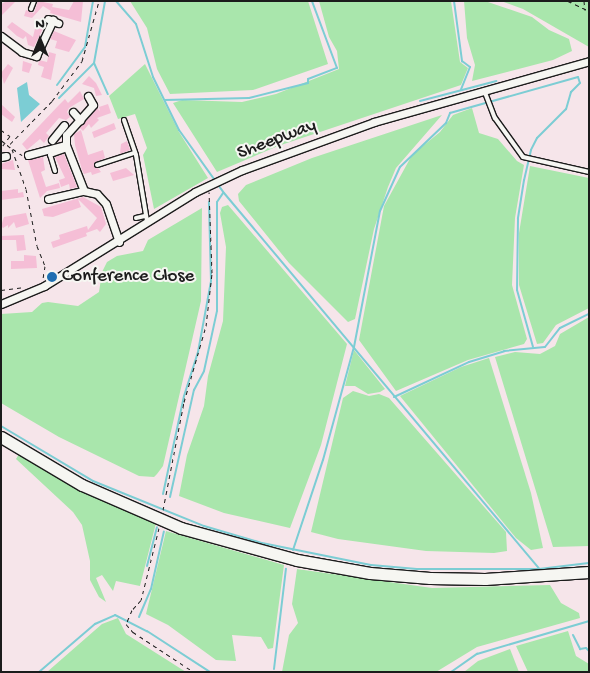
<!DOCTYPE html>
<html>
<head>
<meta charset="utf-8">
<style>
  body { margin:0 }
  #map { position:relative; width:590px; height:673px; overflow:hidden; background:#f6e5ea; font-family:"Gochi Hand",sans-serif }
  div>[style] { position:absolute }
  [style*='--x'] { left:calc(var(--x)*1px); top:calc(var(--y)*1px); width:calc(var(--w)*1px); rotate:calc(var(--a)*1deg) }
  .green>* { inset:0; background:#a9e6ac }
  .water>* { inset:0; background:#7ccdd4 }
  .stream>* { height:2px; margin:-1px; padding:0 1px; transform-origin:1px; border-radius:1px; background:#7ccdd4 }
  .building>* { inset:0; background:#f5bed6 }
  .path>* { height:1px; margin-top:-0.5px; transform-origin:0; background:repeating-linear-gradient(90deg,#1c1c1c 0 4px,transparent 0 8px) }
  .roads { filter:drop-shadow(1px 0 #1c1c1c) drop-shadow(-1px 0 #1c1c1c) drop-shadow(0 1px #1c1c1c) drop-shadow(0 -1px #1c1c1c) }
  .service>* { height:4px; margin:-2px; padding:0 2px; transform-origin:2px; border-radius:2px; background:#f6f6f2 }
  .minor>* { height:7px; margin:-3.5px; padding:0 3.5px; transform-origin:3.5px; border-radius:3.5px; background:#f6f6f2 }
  .primary>* { height:11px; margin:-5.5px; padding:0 5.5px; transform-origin:5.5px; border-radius:5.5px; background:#f6f6f2 }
  .dots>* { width:14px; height:14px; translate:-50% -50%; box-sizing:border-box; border:2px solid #f6f6f2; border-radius:50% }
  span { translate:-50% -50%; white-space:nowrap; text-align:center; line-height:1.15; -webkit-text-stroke:4px #f6f6f2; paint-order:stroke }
  .street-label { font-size:19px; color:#1c1c1c }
  .poi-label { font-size:19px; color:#1c1c1c }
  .left { translate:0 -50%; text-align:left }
  .frame { position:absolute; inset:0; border:2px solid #1c1c1c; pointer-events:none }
  .north { position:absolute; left:15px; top:15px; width:50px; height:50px; -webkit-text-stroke:4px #f6f6f2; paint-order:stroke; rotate:0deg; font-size:14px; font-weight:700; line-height:20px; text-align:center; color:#1c1c1c }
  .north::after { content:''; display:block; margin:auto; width:18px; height:22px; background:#1c1c1c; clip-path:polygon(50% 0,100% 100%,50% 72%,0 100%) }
</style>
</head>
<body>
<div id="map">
  <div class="green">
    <div style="clip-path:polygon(130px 1px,308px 1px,328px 64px,253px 90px,170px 94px,157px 69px,147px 28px)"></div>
    <div style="clip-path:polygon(319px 1px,451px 1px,460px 62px,468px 68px,461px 85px,278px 146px,217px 172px,173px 103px,182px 100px,242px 102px,276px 94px,339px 69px,337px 51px,329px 37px)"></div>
    <div style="clip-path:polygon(464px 1px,485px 1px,532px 17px,549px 30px,569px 39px,572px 51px,553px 60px,472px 81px,475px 65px,467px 38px)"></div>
    <div style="clip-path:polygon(501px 1px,589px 1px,589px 47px,523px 9px)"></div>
    <div style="clip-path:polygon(145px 64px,179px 132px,208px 178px,154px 209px,143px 155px,147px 148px,135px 114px,118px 119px,109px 96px)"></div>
    <div style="clip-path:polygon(472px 108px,479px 133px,498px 139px,517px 161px,524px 165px,515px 218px,512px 285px,527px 339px,524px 344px,468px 360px,396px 391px,359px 340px,384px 206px,412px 155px,440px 132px,453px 115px)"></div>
    <div style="clip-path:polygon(442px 115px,396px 168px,388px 187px,374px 229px,355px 319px,348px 322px,289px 263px,239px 201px,238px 194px,246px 185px,312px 158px)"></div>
    <div style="clip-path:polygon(530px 166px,589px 178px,589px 308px,556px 325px,543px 343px,537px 344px,519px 285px,519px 233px)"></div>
    <div style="clip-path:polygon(228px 205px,347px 344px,321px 445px,290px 528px,224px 513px,179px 496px,187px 455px,204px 406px,208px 376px,223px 321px,226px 247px,220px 213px,222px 207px)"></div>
    <div style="clip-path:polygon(202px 208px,201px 301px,163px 466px,157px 474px,154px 477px,139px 476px,59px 437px,1px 403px,1px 314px,32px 312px,42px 303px,48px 302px,78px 306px,99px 292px,102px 272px,107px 262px,117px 256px,143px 251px,148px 240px)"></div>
    <div style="clip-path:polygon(589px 317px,589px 546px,553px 547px,495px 357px,515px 352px,540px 354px,555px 346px,560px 334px)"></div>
    <div style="clip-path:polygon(354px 350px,385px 389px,380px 392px,368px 394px,355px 386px,345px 386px)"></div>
    <div style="clip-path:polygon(489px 358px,531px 493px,543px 548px,531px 550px,516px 538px,400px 396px,461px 367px)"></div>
    <div style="clip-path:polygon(353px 391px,369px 396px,379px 394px,389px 398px,506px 532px,507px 551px,494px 553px,426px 551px,338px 539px,311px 532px,343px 398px)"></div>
    <div style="clip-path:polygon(19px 454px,104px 501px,156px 523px,140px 586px,116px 581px,113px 591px,102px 575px,96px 578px,106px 602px,99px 597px,90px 580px,90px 561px,82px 525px,73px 512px,16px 459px)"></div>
    <div style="clip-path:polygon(166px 531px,284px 565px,273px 648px,268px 649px,261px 637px,232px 635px,236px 661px,216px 660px,168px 625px,146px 614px)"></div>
    <div style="clip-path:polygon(297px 569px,432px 588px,550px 585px,561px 603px,579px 613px,580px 618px,477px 647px,436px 672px,282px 672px,289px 635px,298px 623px,292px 604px)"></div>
    <div style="clip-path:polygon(118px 618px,126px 634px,186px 672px,47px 672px,102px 624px)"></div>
    <div style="clip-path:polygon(568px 631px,576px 656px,589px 664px,589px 672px,528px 672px,516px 646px)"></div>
    <div style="clip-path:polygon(510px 649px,519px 672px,464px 672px,478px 661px)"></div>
  </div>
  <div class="water">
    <div style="clip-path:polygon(27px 82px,29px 95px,40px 104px,21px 122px,17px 88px)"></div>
  </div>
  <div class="stream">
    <div style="--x:116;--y:1;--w:30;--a:49"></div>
    <div style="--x:136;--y:24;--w:56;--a:72.2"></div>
    <div style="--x:153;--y:77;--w:59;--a:63.9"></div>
    <div style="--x:179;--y:130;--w:77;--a:54.5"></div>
    <div style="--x:224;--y:193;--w:491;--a:50"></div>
    <div style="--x:454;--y:1;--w:61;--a:82.4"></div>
    <div style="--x:462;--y:61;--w:10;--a:37"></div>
    <div style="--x:470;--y:67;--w:24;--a:112"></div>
    <div style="--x:94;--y:63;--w:34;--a:66"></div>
    <div style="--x:57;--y:85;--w:47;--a:-53.6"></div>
    <div style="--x:85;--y:47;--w:47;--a:-80.1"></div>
    <div style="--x:59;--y:98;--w:49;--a:-45"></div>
    <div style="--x:94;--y:63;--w:63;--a:-79.9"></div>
    <div style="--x:165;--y:100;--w:84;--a:-1.4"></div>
    <div style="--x:249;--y:98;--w:61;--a:-14.3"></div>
    <div style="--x:308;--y:83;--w:4;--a:-90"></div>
    <div style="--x:308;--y:79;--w:31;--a:-21"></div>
    <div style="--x:337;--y:68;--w:72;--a:-110.5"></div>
    <div style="--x:420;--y:101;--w:79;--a:-14.7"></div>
    <div style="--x:394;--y:397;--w:83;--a:-25"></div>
    <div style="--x:469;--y:362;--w:37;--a:-17"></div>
    <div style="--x:504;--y:351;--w:41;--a:-5.6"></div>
    <div style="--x:545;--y:347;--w:24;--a:-52"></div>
    <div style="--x:560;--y:328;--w:32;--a:-26"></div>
    <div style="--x:1;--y:426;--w:107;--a:30.9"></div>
    <div style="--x:93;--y:481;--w:120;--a:22.1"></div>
    <div style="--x:204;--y:526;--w:60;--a:16.3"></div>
    <div style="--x:262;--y:543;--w:111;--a:11.4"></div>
    <div style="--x:371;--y:565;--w:46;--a:5"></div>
    <div style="--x:417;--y:569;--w:122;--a:0"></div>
    <div style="--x:539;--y:569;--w:50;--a:-6.8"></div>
    <div style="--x:163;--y:494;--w:100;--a:-77.9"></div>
    <div style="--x:184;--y:396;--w:46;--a:-72.3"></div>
    <div style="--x:198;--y:352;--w:72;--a:-79.6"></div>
    <div style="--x:211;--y:281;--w:79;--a:-91.5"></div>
    <div style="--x:170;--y:497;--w:110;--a:-77.4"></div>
    <div style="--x:194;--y:390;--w:21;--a:-62"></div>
    <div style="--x:204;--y:371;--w:61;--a:-77.8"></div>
    <div style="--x:217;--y:311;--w:109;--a:-90"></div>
    <div style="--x:217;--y:202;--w:11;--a:-56"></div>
    <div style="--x:293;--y:550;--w:95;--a:-71.6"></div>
    <div style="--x:323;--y:460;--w:117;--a:-74.7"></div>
    <div style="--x:354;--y:347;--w:138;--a:-79.2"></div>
    <div style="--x:380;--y:211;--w:48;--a:-65.6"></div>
    <div style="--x:400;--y:167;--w:64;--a:-43.7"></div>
    <div style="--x:446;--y:123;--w:11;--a:-68"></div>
    <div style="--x:450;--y:113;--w:133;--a:-15.7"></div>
    <div style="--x:578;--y:77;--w:6;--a:72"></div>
    <div style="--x:580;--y:83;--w:13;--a:135"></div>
    <div style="--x:571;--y:92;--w:18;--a:106"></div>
    <div style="--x:566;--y:109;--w:41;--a:135"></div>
    <div style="--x:537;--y:138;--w:13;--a:117"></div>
    <div style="--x:531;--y:150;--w:31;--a:103"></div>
    <div style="--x:524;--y:180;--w:39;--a:99"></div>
    <div style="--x:518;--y:219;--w:71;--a:90.8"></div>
    <div style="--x:517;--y:290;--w:59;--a:74.3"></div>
    <div style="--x:147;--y:566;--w:40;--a:-75.6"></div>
    <div style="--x:139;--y:617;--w:30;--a:-67"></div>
    <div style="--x:151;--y:589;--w:59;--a:-77.4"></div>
    <div style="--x:573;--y:635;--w:16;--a:63"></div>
    <div style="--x:580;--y:649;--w:6;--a:-9"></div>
    <div style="--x:586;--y:648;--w:4;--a:45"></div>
    <div style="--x:274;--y:669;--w:101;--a:-83.2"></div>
    <div style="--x:39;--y:672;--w:74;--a:-40.6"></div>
    <div style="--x:95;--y:624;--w:22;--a:-24"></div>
    <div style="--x:115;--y:615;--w:36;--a:27"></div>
    <div style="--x:147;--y:631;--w:75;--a:33.1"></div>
    <div style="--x:451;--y:672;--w:32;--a:-35"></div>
    <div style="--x:477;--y:654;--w:117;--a:-16.4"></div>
  </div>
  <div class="building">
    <div style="clip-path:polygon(7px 1px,16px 1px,1px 16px,1px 4px)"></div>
    <div style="clip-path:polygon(38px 1px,53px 4px,51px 11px,43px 6px,32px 18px,24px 16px,26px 10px,34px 13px)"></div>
    <div style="clip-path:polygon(74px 1px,83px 1px,81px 22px,50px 13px,52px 7px,69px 10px)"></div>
    <div style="clip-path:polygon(37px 20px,45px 24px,34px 47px,28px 45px,26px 36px,23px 39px,17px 36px,7px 27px,12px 22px,33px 37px)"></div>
    <div style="clip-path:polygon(54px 31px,76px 40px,69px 52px,55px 48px,57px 41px,50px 39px)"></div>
    <div style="clip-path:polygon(49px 52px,56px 54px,51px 80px,41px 77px,44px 67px,38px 65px,39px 60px,47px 62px)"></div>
    <div style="clip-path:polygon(23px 61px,32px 64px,29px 73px,22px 71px)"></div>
    <div style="clip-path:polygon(8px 64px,13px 68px,4px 84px,1px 73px)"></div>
    <div style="clip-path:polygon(89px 76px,96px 83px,102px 95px,96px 96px,94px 88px,82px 84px)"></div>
    <div style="clip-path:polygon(80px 91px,84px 99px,69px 108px,67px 112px,70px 117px,66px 120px,59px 118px,46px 133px,49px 136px,44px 143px,40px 139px,27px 150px,22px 144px,59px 105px,65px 99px,68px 103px)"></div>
    <div style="clip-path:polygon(1px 104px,15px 117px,12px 122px,1px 114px)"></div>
    <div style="clip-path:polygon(108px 104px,111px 113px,97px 118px,99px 120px,91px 128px,89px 124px,83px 131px,80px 128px,97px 108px,100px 111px,99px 107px)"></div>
    <div style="clip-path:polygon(114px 123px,116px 129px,94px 138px,92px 132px)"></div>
    <div style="clip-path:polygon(81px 130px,88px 155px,103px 150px,105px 158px,94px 163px,101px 172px,92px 175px,91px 172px,84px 174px,82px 170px,75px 145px,74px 134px)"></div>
    <div style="clip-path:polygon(127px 141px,130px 150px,120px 154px,121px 144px)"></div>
    <div style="clip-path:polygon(64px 154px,77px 187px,70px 189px,69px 184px,61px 187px,59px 180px,65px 178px,55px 157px)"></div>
    <div style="clip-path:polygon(43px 157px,45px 170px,41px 172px,46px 187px,59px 183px,60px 188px,47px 191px,40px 198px,28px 160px)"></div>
    <div style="clip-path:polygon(13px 160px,15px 170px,1px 169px,1px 164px)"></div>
    <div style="clip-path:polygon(126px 168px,134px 175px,113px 181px,110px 173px)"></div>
    <div style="clip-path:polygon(18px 189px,18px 193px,23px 192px,24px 197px,1px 200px,1px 191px)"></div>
    <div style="clip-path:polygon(83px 197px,101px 207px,106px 224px,100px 232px,97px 229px,86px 233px,87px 236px,53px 248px,51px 242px,60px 239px,59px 235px,87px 226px,88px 230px,97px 218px,78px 199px,81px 207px,53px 217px,44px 216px,42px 209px)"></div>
    <div style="clip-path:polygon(26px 213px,29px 224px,16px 228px,14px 222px,8px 228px,8px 225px,3px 228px,1px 226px,4px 217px)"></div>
    <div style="clip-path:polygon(24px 235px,26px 250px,17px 251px,16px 240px,1px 240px,1px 236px)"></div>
    <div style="clip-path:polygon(24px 255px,36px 256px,37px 268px,11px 269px,11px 261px,24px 261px)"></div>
  </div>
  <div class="path">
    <div style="--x:568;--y:1;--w:23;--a:25"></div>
    <div style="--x:584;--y:1;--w:9;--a:84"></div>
    <div style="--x:1;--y:130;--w:11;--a:34"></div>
    <div style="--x:10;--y:136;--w:15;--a:127"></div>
    <div style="--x:1;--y:140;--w:14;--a:39"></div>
    <div style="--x:12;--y:149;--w:42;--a:70.7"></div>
    <div style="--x:26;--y:189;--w:58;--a:79.1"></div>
    <div style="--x:37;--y:246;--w:22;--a:68"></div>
    <div style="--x:45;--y:266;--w:13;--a:99"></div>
    <div style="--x:10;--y:144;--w:60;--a:-45.7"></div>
    <div style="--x:52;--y:101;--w:50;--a:-53.1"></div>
    <div style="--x:82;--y:61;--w:62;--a:-74.2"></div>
    <div style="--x:13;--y:149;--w:11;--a:34"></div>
    <div style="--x:1;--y:290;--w:24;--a:-7"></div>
    <div style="--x:163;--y:510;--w:110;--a:-79"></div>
    <div style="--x:184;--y:402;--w:79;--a:-73.9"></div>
    <div style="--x:206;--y:326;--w:53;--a:-83.5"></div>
    <div style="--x:212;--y:273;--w:81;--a:-92.1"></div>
    <div style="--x:159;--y:528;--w:74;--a:104"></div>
    <div style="--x:141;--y:600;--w:13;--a:132"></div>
    <div style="--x:132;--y:610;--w:15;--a:113"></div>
    <div style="--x:126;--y:624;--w:11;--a:49"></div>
    <div style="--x:133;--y:632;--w:73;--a:33.3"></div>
  </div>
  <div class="roads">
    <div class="service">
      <div style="--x:31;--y:9;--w:9;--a:-69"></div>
      <div style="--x:484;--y:90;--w:30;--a:69"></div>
      <div style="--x:495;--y:118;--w:48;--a:54.3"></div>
      <div style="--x:523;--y:157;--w:68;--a:12.8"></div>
      <div style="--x:124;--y:120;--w:37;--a:71"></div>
      <div style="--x:136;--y:155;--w:67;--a:80.5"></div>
      <div style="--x:97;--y:165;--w:40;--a:-18"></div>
      <div style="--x:55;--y:171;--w:17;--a:-107"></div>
      <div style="--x:50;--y:155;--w:18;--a:-19"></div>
      <div style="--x:136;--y:218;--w:9;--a:-13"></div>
    </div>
    <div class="minor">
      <div style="--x:48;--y:19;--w:11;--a:22"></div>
      <div style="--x:1;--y:36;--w:26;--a:37"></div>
      <div style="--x:22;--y:52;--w:15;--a:16"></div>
      <div style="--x:36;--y:56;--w:40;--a:-65"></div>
      <div style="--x:88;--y:96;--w:10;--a:61"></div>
      <div style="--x:93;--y:105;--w:40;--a:132"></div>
      <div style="--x:66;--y:135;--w:10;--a:90"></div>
      <div style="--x:66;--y:145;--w:49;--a:68.6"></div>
      <div style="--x:84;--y:191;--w:13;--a:13"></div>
      <div style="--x:97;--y:194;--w:13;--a:48"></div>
      <div style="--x:106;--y:204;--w:40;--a:71.1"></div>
      <div style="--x:73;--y:112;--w:11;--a:49"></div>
      <div style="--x:52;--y:140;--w:19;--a:-51"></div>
      <div style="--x:28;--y:155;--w:39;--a:-15"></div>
      <div style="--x:1;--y:157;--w:5;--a:-11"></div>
      <div style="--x:48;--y:199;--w:37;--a:-13"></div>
      <div style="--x:1;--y:304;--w:47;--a:-22.7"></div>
      <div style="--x:44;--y:286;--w:178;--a:-31.9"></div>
      <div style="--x:195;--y:192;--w:52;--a:-25.1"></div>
      <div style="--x:242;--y:170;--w:140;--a:-20"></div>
      <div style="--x:374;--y:122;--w:223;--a:-15.8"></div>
    </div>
    <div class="primary">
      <div style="--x:1;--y:437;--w:94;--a:30.7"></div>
      <div style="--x:82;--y:485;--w:108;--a:23.5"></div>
      <div style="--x:181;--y:528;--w:120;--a:15.4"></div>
      <div style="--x:297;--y:560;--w:74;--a:10.1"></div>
      <div style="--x:370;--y:573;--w:60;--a:4.8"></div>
      <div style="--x:430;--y:578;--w:55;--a:1"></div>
      <div style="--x:485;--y:579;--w:104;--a:-3.9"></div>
    </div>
  </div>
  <div class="dots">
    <div style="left:52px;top:277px;background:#1f6fb2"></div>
  </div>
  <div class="street-label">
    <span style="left:277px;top:140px;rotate:-21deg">Sheepway</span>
  </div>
  <div class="poi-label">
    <span class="left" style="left:62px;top:277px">Conference Close</span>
  </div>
  <div class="frame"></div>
  <div class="north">N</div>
</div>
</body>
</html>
